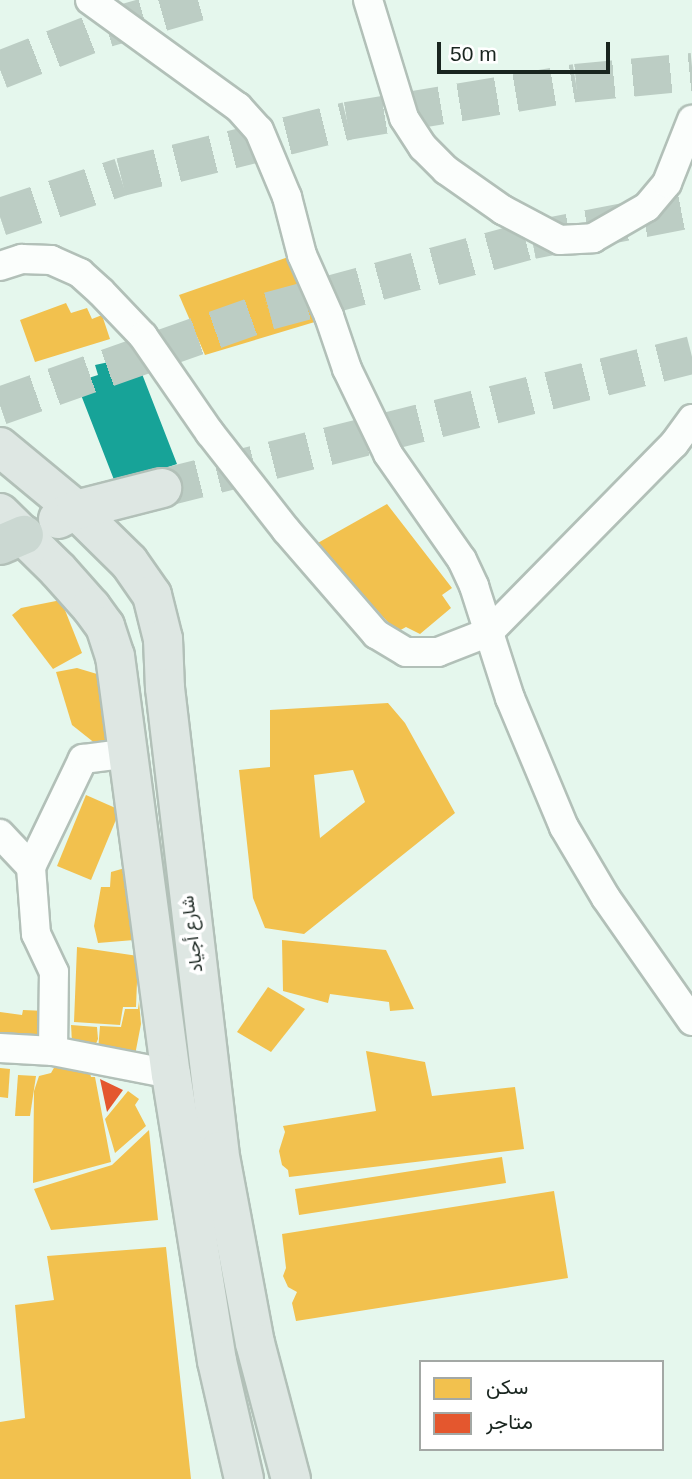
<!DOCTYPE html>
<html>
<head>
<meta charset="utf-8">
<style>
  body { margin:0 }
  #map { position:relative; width:692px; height:1479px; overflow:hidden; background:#e5f7ed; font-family:Arial,Vazirmatn,sans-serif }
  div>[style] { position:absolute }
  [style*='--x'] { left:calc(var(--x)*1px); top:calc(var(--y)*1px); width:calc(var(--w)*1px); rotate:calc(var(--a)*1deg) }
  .homes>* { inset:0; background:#f2c14e }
  .shops>* { inset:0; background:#e4572e }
  .public>* { inset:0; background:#17a398 }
  .primary-tunnel>* { height:38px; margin-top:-19px; transform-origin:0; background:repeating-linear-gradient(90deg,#bccdc4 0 38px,transparent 0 57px) }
  .highway-tunnel>* { height:38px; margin-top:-19px; transform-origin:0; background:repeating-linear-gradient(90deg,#bccdc4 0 38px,transparent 0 57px) }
  .roads { filter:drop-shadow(2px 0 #b2c0b8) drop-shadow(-2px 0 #b2c0b8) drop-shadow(0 2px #b2c0b8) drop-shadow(0 -2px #b2c0b8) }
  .street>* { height:28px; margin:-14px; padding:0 14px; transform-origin:14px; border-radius:14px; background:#fbfefc }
  .primary>* { height:38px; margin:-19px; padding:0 19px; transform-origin:19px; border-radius:19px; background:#dee7e3 }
  .highway>* { height:38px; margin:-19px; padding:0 19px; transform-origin:19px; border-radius:19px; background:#cbd8d2 }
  span { translate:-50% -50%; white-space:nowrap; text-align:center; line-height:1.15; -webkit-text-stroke:7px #fff; paint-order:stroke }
  .street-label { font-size:18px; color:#19251f }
  .legend { position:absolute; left:419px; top:1360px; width:245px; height:91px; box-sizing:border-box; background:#fff; border:2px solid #a3a8a5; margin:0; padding:9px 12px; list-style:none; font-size:21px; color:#19251f }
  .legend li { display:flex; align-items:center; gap:14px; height:35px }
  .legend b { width:35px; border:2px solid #a3a8a5 }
  .scale { position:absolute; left:437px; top:42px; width:173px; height:32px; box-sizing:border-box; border:4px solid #19251f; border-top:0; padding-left:9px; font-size:21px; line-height:24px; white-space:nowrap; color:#19251f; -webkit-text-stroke:5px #fff; paint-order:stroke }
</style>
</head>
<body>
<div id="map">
  <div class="homes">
    <div style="clip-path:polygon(294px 255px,318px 321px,205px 355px,179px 295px)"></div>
    <div style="clip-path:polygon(66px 303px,71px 313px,87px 308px,92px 319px,102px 315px,110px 339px,35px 362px,20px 320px)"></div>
    <div style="clip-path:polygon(387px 504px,452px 588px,442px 595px,451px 608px,420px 634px,406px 627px,397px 632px,316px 544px)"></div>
    <div style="clip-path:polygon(61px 600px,82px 653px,53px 669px,12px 615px,21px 608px)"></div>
    <div style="clip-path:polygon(77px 668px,97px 674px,118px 735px,111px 756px,72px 725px,56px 672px)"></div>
    <div style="clip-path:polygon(evenodd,388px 703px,405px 723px,455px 813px,304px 934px,265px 928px,253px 898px,239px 770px,270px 767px,270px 710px,388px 703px,353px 770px,365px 802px,320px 838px,314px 775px,353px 770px)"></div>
    <div style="clip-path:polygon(86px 795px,120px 810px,91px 880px,57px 866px)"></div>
    <div style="clip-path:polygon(125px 868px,134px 940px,98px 943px,94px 926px,101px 887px,110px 887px,111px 872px)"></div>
    <div style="clip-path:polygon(282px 940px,386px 950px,414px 1009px,390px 1011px,389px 1002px,330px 994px,328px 1003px,283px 991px)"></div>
    <div style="clip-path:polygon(77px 947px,138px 956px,136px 1007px,123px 1007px,120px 1025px,74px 1022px)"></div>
    <div style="clip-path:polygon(268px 987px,305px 1009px,271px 1052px,237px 1032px)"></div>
    <div style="clip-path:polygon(139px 1001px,141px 1024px,135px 1055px,98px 1051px,100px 1026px,121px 1027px,125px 1009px,138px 1009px)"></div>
    <div style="clip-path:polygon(23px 1010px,46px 1011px,44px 1044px,0 1042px,0 1012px,22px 1015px)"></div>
    <div style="clip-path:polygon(71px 1025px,97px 1027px,98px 1039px,94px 1048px,72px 1042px)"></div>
    <div style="clip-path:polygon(366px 1051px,425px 1062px,432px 1096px,515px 1087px,524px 1149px,289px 1177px,288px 1170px,282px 1165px,279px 1151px,285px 1132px,283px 1126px,376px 1111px)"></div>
    <div style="clip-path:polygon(55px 1066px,89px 1069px,91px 1077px,95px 1077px,111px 1162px,33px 1183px,34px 1091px,39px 1076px,51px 1073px)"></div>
    <div style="clip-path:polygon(0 1068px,10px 1069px,8px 1098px,0 1097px)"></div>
    <div style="clip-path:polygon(18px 1075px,36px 1076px,30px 1116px,15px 1116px)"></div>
    <div style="clip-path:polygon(128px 1091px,139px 1099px,135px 1105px,146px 1126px,115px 1153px,105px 1119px)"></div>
    <div style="clip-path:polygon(149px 1130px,158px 1220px,51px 1230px,34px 1189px,112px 1165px)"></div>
    <div style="clip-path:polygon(502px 1157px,506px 1183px,299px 1215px,295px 1189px)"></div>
    <div style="clip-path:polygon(554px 1191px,568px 1278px,296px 1321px,292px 1303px,297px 1292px,288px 1287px,283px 1276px,286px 1268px,282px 1234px)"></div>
    <div style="clip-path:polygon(166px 1247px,191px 1479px,0 1479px,0 1422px,25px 1418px,15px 1305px,54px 1300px,47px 1256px)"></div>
  </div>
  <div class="shops">
    <div style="clip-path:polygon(100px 1079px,123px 1090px,107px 1112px)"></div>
  </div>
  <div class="public">
    <div style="clip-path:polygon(137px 361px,177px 464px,116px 485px,76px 382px,98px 375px,95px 365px,109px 362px,112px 371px)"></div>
  </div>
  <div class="primary-tunnel">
    <div style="--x:0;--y:70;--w:115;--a:-21.4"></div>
    <div style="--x:107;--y:28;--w:102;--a:-15.9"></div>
    <div style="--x:162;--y:488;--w:546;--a:-14.09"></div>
  </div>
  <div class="highway-tunnel">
    <div style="--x:0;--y:217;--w:127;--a:-18.3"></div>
    <div style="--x:121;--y:177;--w:233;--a:-13.9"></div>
    <div style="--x:347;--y:121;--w:232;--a:-9.4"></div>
    <div style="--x:576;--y:83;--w:117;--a:-5.4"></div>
    <div style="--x:0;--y:406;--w:285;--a:-19.5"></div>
    <div style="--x:269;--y:311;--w:272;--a:-15.1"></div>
    <div style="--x:532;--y:240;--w:163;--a:-11"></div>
  </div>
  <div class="roads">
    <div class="street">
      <div style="--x:90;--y:0;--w:183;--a:35.9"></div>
      <div style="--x:238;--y:107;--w:31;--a:48"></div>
      <div style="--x:259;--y:130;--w:73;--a:67.3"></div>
      <div style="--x:287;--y:197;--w:60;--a:75.5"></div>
      <div style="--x:302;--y:255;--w:67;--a:66.1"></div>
      <div style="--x:329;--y:316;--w:56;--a:71.2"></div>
      <div style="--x:347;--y:369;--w:94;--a:64.2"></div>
      <div style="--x:388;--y:454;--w:129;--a:55.1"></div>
      <div style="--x:462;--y:560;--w:29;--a:65"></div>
      <div style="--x:474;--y:586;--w:118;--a:72.2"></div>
      <div style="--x:510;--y:698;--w:140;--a:67.3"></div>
      <div style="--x:564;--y:827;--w:82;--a:59.4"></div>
      <div style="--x:606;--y:898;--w:150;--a:55"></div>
      <div style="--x:368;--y:0;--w:123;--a:73"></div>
      <div style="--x:404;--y:118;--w:35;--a:57"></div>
      <div style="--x:423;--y:147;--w:33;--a:45"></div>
      <div style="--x:446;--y:170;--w:70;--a:35.1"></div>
      <div style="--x:503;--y:210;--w:64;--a:27.8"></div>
      <div style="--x:560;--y:240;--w:33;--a:-3"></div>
      <div style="--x:593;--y:238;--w:62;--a:-29.9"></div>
      <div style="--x:647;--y:207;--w:31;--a:-50"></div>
      <div style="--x:667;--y:183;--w:68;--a:-68.4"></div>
      <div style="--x:0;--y:266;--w:23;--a:-18"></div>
      <div style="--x:22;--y:259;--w:29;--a:2"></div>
      <div style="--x:51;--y:260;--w:32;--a:24"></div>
      <div style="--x:80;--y:273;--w:28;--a:42"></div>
      <div style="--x:101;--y:292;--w:61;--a:46.3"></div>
      <div style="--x:143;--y:336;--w:118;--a:55.4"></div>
      <div style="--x:210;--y:433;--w:123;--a:51.9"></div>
      <div style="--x:286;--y:530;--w:138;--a:49.1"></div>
      <div style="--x:376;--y:634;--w:35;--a:31"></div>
      <div style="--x:406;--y:652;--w:32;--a:0"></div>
      <div style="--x:438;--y:652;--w:55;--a:-21.4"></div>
      <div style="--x:489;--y:632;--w:264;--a:-45.5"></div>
      <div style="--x:674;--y:444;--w:31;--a:-54"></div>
      <div style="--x:0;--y:834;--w:45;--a:46.8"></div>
      <div style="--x:0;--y:1048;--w:53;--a:3.2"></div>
      <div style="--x:53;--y:1051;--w:120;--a:11"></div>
      <div style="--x:53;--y:1051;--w:79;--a:-89.3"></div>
      <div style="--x:54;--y:972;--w:42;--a:-115.3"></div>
      <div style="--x:36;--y:934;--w:67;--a:-94.3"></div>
      <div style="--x:31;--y:867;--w:120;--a:-64.3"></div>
      <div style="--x:83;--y:759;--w:47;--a:-7.3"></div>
    </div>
    <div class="primary">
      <div style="--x:0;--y:447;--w:99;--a:39.7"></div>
      <div style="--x:76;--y:510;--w:74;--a:44.5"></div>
      <div style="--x:129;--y:562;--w:40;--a:55.1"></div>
      <div style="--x:152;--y:595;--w:45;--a:76"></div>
      <div style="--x:163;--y:639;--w:49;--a:87.7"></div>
      <div style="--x:165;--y:688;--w:466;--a:83.3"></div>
      <div style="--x:219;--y:1151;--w:195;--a:79.4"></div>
      <div style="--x:255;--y:1343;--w:141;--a:75.2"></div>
      <div style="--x:0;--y:513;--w:81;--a:44.5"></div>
      <div style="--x:58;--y:570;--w:50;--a:48.3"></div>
      <div style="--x:91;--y:607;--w:24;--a:54"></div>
      <div style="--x:105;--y:626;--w:32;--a:72"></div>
      <div style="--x:115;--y:656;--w:422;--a:82.4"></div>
      <div style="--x:171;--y:1074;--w:291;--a:80.9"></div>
      <div style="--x:217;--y:1361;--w:121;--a:77.1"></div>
      <div style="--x:58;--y:519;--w:20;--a:-27"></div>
      <div style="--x:76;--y:510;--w:89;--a:-14.3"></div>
    </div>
    <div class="highway">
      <div style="--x:0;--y:545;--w:26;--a:-23"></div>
    </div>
  </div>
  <div class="street-label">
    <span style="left:192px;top:934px;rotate:-97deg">شارع أجياد</span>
  </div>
  <ul class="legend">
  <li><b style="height:19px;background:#f2c14e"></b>سكن</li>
  <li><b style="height:19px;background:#e4572e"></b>متاجر</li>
  </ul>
  <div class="scale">50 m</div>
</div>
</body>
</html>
